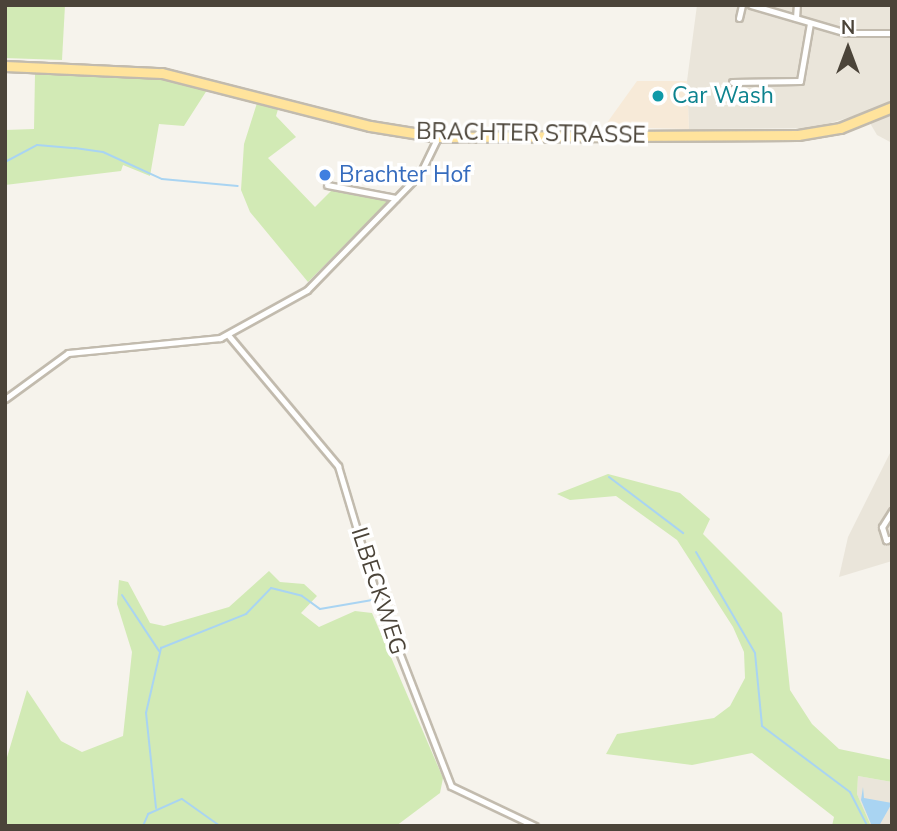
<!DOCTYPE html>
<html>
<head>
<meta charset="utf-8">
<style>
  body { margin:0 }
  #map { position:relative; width:897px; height:831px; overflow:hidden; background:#f6f3ec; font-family:"Nunito Sans",sans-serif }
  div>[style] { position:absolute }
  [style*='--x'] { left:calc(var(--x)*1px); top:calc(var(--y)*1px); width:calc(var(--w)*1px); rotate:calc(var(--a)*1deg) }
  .residential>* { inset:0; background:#eae5da }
  .commercial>* { inset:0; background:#f7ead8 }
  .green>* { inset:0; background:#d2eab5 }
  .water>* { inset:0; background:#a9d4f2 }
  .stream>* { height:2px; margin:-1px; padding:0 1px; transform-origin:1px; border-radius:1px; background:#a9d4f2 }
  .roads { filter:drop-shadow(2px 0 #c2bbae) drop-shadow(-2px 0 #c2bbae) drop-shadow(0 2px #c2bbae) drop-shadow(0 -2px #c2bbae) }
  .minor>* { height:5px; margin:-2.5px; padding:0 2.5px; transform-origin:2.5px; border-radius:2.5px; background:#fff }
  .primary>* { height:9px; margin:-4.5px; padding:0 4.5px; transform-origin:4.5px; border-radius:4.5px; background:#ffe39c }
  .dots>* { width:19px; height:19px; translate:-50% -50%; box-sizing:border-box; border:4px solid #fff; border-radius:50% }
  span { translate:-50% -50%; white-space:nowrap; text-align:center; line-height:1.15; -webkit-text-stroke:7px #fff; paint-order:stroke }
  .culture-label { font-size:23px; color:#0d838f }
  .left { translate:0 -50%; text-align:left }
  .street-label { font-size:23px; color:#4b4439 }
  .shop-label { font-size:23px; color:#366cbe }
  .frame { position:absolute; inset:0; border:7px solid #4b4439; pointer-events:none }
  .north { position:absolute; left:813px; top:14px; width:70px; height:70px; -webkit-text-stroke:5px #fff; paint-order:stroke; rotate:0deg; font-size:19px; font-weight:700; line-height:28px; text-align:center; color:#4b4439 }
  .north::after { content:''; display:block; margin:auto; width:24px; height:32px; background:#4b4439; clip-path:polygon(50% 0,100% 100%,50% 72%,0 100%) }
</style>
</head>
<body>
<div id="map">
  <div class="residential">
    <div style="clip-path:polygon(697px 5px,892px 5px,892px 143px,877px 135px,864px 113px,814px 128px,689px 129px,687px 81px)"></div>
    <div style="clip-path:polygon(892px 449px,892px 561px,839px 577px,848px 537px)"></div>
    <div style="clip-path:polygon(858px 776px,892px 782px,892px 826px,871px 826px,857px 794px)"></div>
  </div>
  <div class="commercial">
    <div style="clip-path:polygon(637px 81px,687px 81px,689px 129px,604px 127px)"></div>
  </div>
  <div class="green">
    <div style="clip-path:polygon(5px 5px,65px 5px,62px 60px,5px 58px)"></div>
    <div style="clip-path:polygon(35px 74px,153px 78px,209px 87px,184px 126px,159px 124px,150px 176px,123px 165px,121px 171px,5px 185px,5px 130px,34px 129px)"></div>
    <div style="clip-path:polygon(257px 103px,279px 106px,276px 116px,296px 137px,268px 158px,315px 207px,332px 190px,389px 200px,308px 282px,250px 212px,241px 190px,244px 144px)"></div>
    <div style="clip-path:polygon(608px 474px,680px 493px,710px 519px,703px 534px,782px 613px,790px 690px,812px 724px,839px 749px,892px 760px,892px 782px,858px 776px,857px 794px,871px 826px,832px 826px,834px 817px,752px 753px,692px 765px,606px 754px,617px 734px,714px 718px,730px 706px,745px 678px,744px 652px,733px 627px,677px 540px,616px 496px,570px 500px,557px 494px)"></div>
    <div style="clip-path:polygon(269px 571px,280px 582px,304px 584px,317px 596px,301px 613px,319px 627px,355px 611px,372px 613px,443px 778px,440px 793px,396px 826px,5px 826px,5px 764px,27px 690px,61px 741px,82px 752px,123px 736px,132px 652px,117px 604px,119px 580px,128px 582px,150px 623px,164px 626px,229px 607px)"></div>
  </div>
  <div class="water">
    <div style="clip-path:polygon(863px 787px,864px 798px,892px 803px,879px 826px,871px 824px,861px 800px)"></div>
  </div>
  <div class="stream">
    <div style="--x:5;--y:162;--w:36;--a:-28"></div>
    <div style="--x:37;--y:145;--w:38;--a:5"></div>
    <div style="--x:75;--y:148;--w:28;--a:8"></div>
    <div style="--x:103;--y:152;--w:65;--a:24.6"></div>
    <div style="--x:162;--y:179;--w:76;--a:5.3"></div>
    <div style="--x:609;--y:477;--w:93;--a:37.1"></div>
    <div style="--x:696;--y:552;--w:117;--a:59.7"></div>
    <div style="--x:755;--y:653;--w:73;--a:84.5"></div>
    <div style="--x:762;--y:726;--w:110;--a:36.9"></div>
    <div style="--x:850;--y:792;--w:38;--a:63"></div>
    <div style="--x:122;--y:595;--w:67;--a:56.5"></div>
    <div style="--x:156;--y:808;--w:96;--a:-96"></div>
    <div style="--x:146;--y:713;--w:67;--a:-77"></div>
    <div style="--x:161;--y:648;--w:92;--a:-21.8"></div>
    <div style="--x:246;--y:614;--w:36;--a:-46"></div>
    <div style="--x:271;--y:588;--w:32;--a:14"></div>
    <div style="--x:302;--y:596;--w:22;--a:36"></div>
    <div style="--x:320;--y:609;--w:53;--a:-9.8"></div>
    <div style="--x:143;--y:826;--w:13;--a:-67"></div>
    <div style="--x:148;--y:814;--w:37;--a:-24"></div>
    <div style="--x:182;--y:799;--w:47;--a:35.4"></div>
  </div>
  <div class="roads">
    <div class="minor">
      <div style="--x:751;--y:5;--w:100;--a:16.3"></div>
      <div style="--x:847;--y:33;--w:45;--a:0"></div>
      <div style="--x:739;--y:18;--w:13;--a:-77"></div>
      <div style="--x:796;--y:18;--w:13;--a:-86"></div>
      <div style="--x:732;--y:82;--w:68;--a:-0.8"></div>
      <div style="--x:800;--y:81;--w:59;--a:-80.2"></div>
      <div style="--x:327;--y:185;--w:70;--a:10.7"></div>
      <div style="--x:229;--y:336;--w:170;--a:50"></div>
      <div style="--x:338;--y:466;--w:129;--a:73.4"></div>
      <div style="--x:375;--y:590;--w:210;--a:68.8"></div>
      <div style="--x:451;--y:786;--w:93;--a:25.5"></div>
      <div style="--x:5;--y:399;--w:78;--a:-36.1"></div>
      <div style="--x:68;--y:353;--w:153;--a:-5.6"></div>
      <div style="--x:220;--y:338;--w:99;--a:-28.9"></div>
      <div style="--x:307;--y:290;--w:162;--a:-45.8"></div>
      <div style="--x:420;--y:174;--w:41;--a:-64.1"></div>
      <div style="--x:892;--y:511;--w:19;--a:122"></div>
      <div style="--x:882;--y:527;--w:14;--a:73"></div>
      <div style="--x:886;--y:540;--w:6;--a:-18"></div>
    </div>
    <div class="primary">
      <div style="--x:5;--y:66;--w:157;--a:2.6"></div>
      <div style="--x:162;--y:73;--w:215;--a:14.3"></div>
      <div style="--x:370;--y:126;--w:69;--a:9.2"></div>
      <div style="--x:438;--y:137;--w:360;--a:-0.3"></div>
      <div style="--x:798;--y:135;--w:43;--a:-9.5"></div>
      <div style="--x:840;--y:128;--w:56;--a:-22"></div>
    </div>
  </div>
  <div class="dots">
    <div style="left:658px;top:96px;background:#0f9aa8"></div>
    <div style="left:325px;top:175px;background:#3f7fe0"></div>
  </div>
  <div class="culture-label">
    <span class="left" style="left:672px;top:96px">Car Wash</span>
  </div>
  <div class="street-label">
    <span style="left:531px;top:134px;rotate:1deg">BRACHTER STRASSE</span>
    <span style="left:378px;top:591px;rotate:72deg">ILBECKWEG</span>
  </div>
  <div class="shop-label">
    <span class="left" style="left:339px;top:175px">Brachter Hof</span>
  </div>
  <div class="frame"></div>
  <div class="north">N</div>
</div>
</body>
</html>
